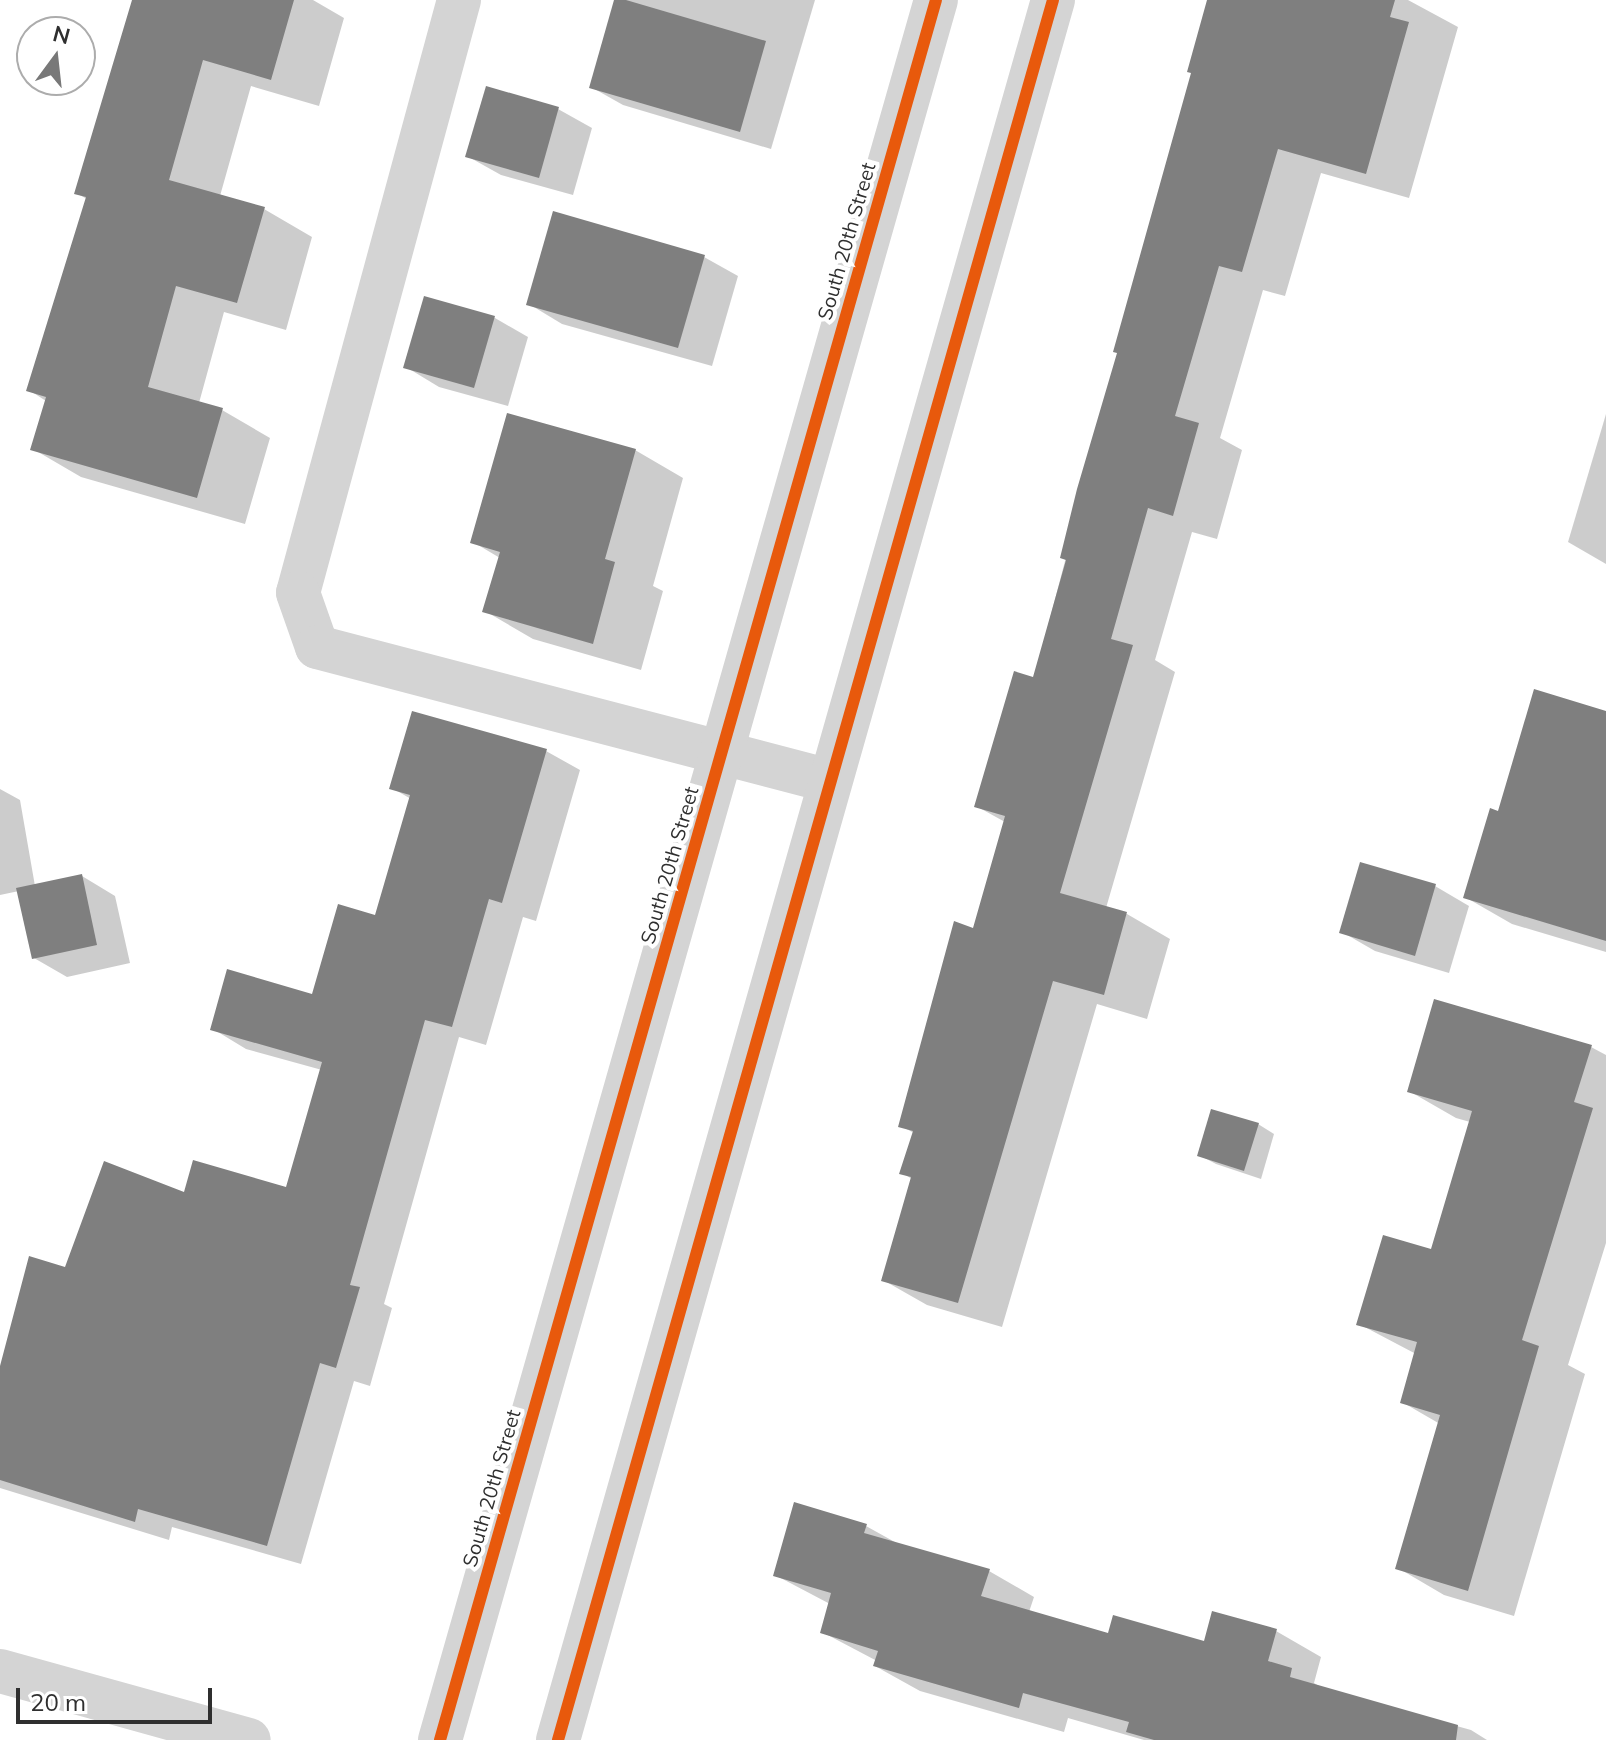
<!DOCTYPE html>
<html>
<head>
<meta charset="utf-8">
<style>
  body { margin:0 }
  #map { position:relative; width:1606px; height:1740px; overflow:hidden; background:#fff; font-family:Mulish,sans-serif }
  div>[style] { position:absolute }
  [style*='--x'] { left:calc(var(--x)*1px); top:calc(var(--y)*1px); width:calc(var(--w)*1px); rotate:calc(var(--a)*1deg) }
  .shadow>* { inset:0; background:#0003 }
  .building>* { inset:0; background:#7f7f7f }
  .minor>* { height:44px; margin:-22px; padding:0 22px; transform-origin:22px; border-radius:22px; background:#d4d4d4 }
  .cycleway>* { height:12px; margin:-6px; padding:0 6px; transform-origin:6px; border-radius:6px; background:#e8590c }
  span { translate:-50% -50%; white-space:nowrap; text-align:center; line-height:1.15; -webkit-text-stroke:8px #fff; paint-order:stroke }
  .street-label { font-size:20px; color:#2f2f2f }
  .north { position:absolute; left:16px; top:16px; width:80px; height:80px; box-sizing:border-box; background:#fff; border:2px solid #acacac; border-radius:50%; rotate:15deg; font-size:22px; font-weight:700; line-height:32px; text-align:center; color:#2f2f2f }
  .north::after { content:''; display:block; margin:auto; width:28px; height:36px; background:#787878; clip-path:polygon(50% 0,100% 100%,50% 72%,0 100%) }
  .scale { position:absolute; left:16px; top:1688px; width:196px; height:36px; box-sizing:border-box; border:4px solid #2f2f2f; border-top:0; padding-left:10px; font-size:24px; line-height:28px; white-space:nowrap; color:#2f2f2f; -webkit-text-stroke:6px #fff; paint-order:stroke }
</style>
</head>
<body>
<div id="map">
  <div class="shadow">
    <div style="clip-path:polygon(134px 0,313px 0,344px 18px,319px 106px,251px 86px,220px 196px,264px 209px,312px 237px,286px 330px,224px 312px,199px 403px,222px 410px,270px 438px,245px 524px,81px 477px,33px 449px,46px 401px,29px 390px,87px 199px,76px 193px)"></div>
    <div style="clip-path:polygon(616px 0,815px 0,771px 149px,623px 105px,591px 87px)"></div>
    <div style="clip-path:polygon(1209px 0,1408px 0,1458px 27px,1409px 198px,1321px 173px,1285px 296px,1263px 290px,1220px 438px,1242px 450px,1217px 539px,1192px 532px,1155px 660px,1175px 672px,1106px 908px,1127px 914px,1170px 939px,1147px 1019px,1097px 1004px,1002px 1327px,927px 1305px,883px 1280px,912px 1179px,902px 1173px,914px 1133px,901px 1126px,974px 930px,1005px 822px,976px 806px,1034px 679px,1193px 74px)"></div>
    <div style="clip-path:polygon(558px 109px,592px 128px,573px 195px,501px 175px,467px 156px)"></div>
    <div style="clip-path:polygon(704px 257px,738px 276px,712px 366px,562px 324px,529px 304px)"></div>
    <div style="clip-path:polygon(426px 298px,495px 318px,528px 337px,508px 406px,439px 387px,406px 367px)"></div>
    <div style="clip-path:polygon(1606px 414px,1606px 564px,1568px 542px)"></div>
    <div style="clip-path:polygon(635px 450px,683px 478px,653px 586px,663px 591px,641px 670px,533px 639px,485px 611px,500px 558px,473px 542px)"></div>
    <div style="clip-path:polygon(1606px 713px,1606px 952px,1512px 924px,1465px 897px,1499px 813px)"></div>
    <div style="clip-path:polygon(546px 751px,580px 770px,536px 921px,523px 917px,486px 1045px,459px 1037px,384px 1304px,392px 1308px,370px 1386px,354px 1381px,301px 1564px,172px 1527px,169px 1540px,0 1488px,0 1373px,67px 1269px,185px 1194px,288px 1189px,322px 1070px,246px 1049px,213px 1029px,313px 996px,377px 917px,411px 799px,392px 788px)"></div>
    <div style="clip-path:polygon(0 789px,20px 800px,35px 886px,82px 876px,115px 896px,130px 963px,67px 977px,34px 958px,19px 891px,0 895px)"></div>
    <div style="clip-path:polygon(1435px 886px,1469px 906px,1449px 973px,1375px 951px,1342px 932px)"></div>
    <div style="clip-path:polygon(1591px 1047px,1606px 1055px,1606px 1243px,1568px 1365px,1585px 1374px,1514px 1616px,1444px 1595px,1398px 1568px,1440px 1424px,1402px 1402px,1416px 1354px,1359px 1324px,1432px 1251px,1470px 1122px,1456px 1118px,1409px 1091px)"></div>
    <div style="clip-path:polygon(1258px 1124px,1274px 1134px,1261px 1179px,1216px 1164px,1199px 1155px)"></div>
    <div style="clip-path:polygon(866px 1526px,902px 1546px,989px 1571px,1034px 1597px,1029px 1612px,1109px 1636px,1205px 1643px,1214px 1613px,1276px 1631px,1321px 1657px,1314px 1683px,1324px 1689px,1471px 1730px,1487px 1740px,1144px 1740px,1068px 1718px,1064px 1732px,920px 1691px,875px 1666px,877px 1661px,822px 1632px,830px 1604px,775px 1575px)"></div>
  </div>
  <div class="building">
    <div style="clip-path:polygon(132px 0,294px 0,271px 80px,203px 60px,169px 180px,265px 207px,237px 303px,176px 286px,148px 387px,223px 408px,197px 498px,30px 450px,46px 397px,26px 391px,86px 197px,74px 194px)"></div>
    <div style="clip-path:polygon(614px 0,626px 0,766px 41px,740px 132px,589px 88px)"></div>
    <div style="clip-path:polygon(1207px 0,1395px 0,1390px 17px,1409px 22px,1366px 174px,1278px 149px,1242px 272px,1219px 266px,1175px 416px,1199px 423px,1173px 516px,1148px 508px,1111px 639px,1133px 645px,1060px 893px,1127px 912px,1104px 995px,1053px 981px,958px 1303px,881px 1281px,911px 1177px,899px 1174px,913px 1131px,898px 1127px,954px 921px,973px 928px,1005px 816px,974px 807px,1014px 671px,1033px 677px,1066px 560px,1060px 558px,1077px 489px,1117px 353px,1113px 352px,1191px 73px,1187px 72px)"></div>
    <div style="clip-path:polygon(486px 86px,559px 107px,539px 178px,465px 157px)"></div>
    <div style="clip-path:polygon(553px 211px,705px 255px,678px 348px,526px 305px)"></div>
    <div style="clip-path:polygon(424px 296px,495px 316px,474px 388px,403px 368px)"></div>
    <div style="clip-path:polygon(507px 413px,636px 449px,605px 559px,615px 562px,593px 644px,482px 612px,500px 552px,470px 543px)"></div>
    <div style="clip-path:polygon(1534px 689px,1606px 711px,1606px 941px,1463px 898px,1490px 808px,1498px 811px)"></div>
    <div style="clip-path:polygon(412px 711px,547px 749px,502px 903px,489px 899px,452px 1027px,425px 1020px,350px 1285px,360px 1287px,336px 1368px,320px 1363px,267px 1546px,138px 1509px,135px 1522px,0 1480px,0 1366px,29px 1256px,65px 1267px,104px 1161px,184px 1192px,193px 1160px,286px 1187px,322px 1062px,210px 1030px,227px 969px,312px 994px,338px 904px,375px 915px,410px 795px,389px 789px)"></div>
    <div style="clip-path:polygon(1360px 862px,1436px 884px,1415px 956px,1339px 933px)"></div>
    <div style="clip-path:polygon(82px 874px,97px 945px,32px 959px,16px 888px)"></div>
    <div style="clip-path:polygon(1434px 999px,1592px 1045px,1574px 1102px,1593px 1108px,1522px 1340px,1539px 1346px,1468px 1591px,1395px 1569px,1440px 1415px,1400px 1403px,1417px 1342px,1356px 1325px,1383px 1235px,1431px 1249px,1472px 1111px,1407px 1092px)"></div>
    <div style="clip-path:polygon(1211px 1109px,1259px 1123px,1244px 1171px,1197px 1156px)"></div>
    <div style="clip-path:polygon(794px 1502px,867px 1524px,864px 1533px,990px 1569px,981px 1596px,1108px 1633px,1113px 1615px,1204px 1641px,1212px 1611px,1277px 1629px,1268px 1661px,1292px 1668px,1290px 1677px,1458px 1725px,1456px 1740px,1154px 1740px,1126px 1732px,1129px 1722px,1023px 1693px,1019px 1708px,873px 1666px,878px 1651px,820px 1633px,831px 1593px,773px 1576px)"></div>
  </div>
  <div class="minor">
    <div style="--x:459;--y:0;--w:614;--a:105.19"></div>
    <div style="--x:298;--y:593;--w:57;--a:70.6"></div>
    <div style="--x:317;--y:647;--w:530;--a:14.64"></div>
    <div style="--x:0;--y:1671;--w:258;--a:15.5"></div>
    <div style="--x:440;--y:1740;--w:1809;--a:-74.09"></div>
    <div style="--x:558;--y:1740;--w:1809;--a:-74.12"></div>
  </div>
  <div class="cycleway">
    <div style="--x:440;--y:1740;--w:1809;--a:-74.09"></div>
    <div style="--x:558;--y:1740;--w:1809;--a:-74.12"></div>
  </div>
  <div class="street-label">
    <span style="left:846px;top:241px;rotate:-74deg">South 20th Street</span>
    <span style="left:669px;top:865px;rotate:-74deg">South 20th Street</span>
    <span style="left:491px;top:1488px;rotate:-74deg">South 20th Street</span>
  </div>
  <div class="north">N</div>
  <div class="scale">20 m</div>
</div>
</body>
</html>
